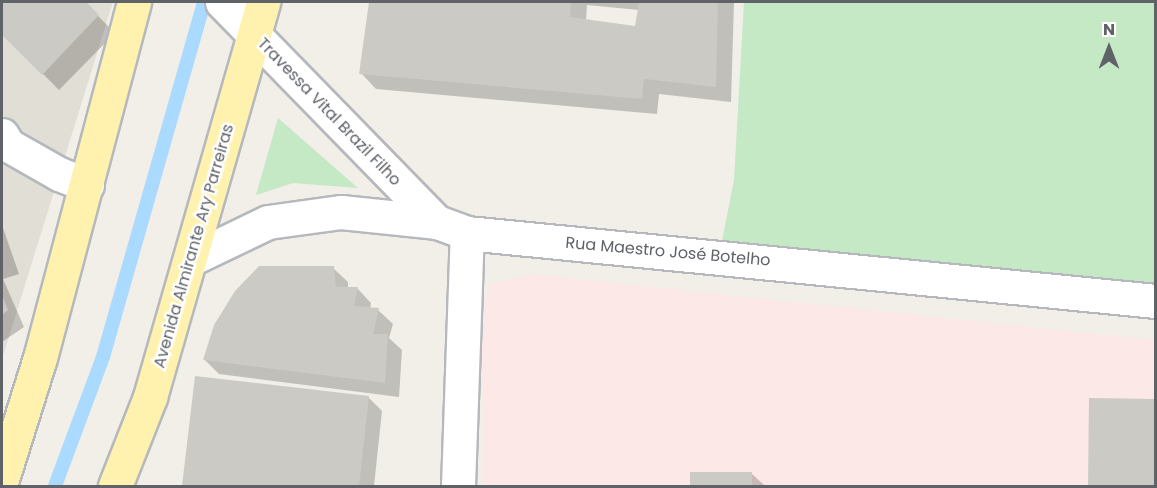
<!DOCTYPE html>
<html>
<head>
<meta charset="utf-8">
<style>
  body { margin:0 }
  #map { position:relative; width:1157px; height:488px; overflow:hidden; background:#f1efe8; font-family:Poppins,sans-serif }
  div>[style] { position:absolute }
  [style*='--x'] { left:calc(var(--x)*1px); top:calc(var(--y)*1px); width:calc(var(--w)*1px); rotate:calc(var(--a)*1deg) }
  .education>* { inset:0; background:#e1ded6 }
  .medical>* { inset:0; background:#fce8e6 }
  .green>* { inset:0; background:#c5e8c5 }
  .shadow>* { inset:0; background:#0003 }
  .stream>* { height:14px; margin:-7px; padding:0 7px; transform-origin:7px; border-radius:7px; background:#aadaff }
  .building>* { inset:0; background:#cccac5 }
  .roads { filter:drop-shadow(2px 0 #b5b8bc) drop-shadow(-2px 0 #b5b8bc) drop-shadow(0 2px #b5b8bc) drop-shadow(0 -2px #b5b8bc) }
  .minor>* { height:33px; margin:-16.5px; padding:0 16.5px; transform-origin:16.5px; border-radius:16.5px; background:#fff }
  .major>* { height:33px; margin:-16.5px; padding:0 16.5px; transform-origin:16.5px; border-radius:16.5px; background:#fff2af }
  span { translate:-50% -50%; white-space:nowrap; text-align:center; line-height:1.15; -webkit-text-stroke:5px #fff; paint-order:stroke }
  .street-label { font-size:16px; color:#5f6368 }
  .frame { position:absolute; inset:0; border:3px solid #5f6368; pointer-events:none }
  .north { position:absolute; left:1079px; top:18px; width:60px; height:60px; -webkit-text-stroke:4px #fff; paint-order:stroke; rotate:0deg; font-size:16px; font-weight:700; line-height:24px; text-align:center; color:#5f6368 }
  .north::after { content:''; display:block; margin:auto; width:21px; height:27px; background:#5f6368; clip-path:polygon(50% 0,100% 100%,50% 72%,0 100%) }
</style>
</head>
<body>
<div id="map">
  <div class="education">
    <div style="clip-path:polygon(2px 2px,113px 2px,2px 359px)"></div>
  </div>
  <div class="medical">
    <div style="clip-path:polygon(530px 274px,1155px 340px,1155px 486px,482px 486px,484px 408px,479px 327px,491px 284px)"></div>
  </div>
  <div class="green">
    <div style="clip-path:polygon(744px 2px,1155px 2px,1155px 301px,719px 256px,734px 180px)"></div>
    <div style="clip-path:polygon(278px 118px,358px 188px,293px 183px,256px 195px)"></div>
  </div>
  <div class="shadow">
    <div style="clip-path:polygon(2px 2px,84px 2px,115px 33px,59px 90px,2px 33px)"></div>
    <div style="clip-path:polygon(evenodd,371px 2px,734px 2px,731px 102px,659px 94px,657px 114px,376px 89px,361px 73px,371px 2px,587px 5px,639px 10px,637px 27px,586px 21px,587px 5px)"></div>
    <div style="clip-path:polygon(2px 225px,19px 274px,3px 279px,24px 327px,2px 342px)"></div>
    <div style="clip-path:polygon(333px 268px,348px 282px,348px 288px,357px 288px,371px 303px,370px 309px,378px 310px,393px 324px,389px 338px,402px 350px,399px 397px,219px 374px,205px 360px)"></div>
    <div style="clip-path:polygon(196px 378px,368px 397px,382px 411px,374px 486px,184px 486px)"></div>
    <div style="clip-path:polygon(1091px 400px,1156px 401px,1156px 486px,1090px 486px)"></div>
    <div style="clip-path:polygon(692px 473px,751px 473px,765px 486px,692px 486px)"></div>
  </div>
  <div class="stream">
    <div style="--x:55;--y:486;--w:138;--a:-69.6"></div>
    <div style="--x:103;--y:357;--w:369;--a:-74.1"></div>
  </div>
  <div class="building">
    <div style="clip-path:polygon(2px 2px,86px 2px,99px 15px,42px 75px,2px 35px)"></div>
    <div style="clip-path:polygon(369px 2px,571px 2px,570px 17px,635px 26px,639px 2px,718px 2px,716px 87px,644px 79px,642px 99px,359px 74px)"></div>
    <div style="clip-path:polygon(259px 266px,334px 266px,336px 287px,358px 287px,354px 306px,379px 308px,373px 334px,388px 334px,385px 383px,203px 360px,214px 325px,235px 291px)"></div>
    <div style="clip-path:polygon(2px 295px,8px 310px,2px 315px)"></div>
    <div style="clip-path:polygon(195px 376px,369px 396px,359px 486px,182px 486px)"></div>
    <div style="clip-path:polygon(1089px 398px,1156px 399px,1156px 486px,1088px 486px)"></div>
    <div style="clip-path:polygon(690px 472px,752px 472px,752px 486px,690px 486px)"></div>
  </div>
  <div class="roads">
    <div class="minor">
      <div style="--x:222;--y:2;--w:308;--a:45.7"></div>
      <div style="--x:2;--y:135;--w:12;--a:59"></div>
      <div style="--x:8;--y:145;--w:59;--a:29.6"></div>
      <div style="--x:59;--y:174;--w:30;--a:21"></div>
      <div style="--x:191;--y:259;--w:85;--a:-25.7"></div>
      <div style="--x:268;--y:222;--w:74;--a:-7.8"></div>
      <div style="--x:341;--y:212;--w:97;--a:5.9"></div>
      <div style="--x:437;--y:222;--w:32;--a:20"></div>
      <div style="--x:467;--y:233;--w:692;--a:5.64"></div>
      <div style="--x:458;--y:486;--w:253;--a:-88"></div>
    </div>
    <div class="major">
      <div style="--x:2;--y:479;--w:127;--a:-72.6"></div>
      <div style="--x:40;--y:358;--w:368;--a:-75.2"></div>
      <div style="--x:115;--y:486;--w:96;--a:-68.5"></div>
      <div style="--x:150;--y:397;--w:411;--a:-74"></div>
    </div>
  </div>
  <div class="street-label">
    <span style="left:329px;top:112px;rotate:46deg">Travessa Vital Brazil Filho</span>
    <span style="left:194px;top:246px;rotate:-74deg">Avenida Almirante Ary Parreiras</span>
    <span style="left:668px;top:252px;rotate:5deg">Rua Maestro José Botelho</span>
  </div>
  <div class="frame"></div>
  <div class="north">N</div>
</div>
</body>
</html>
